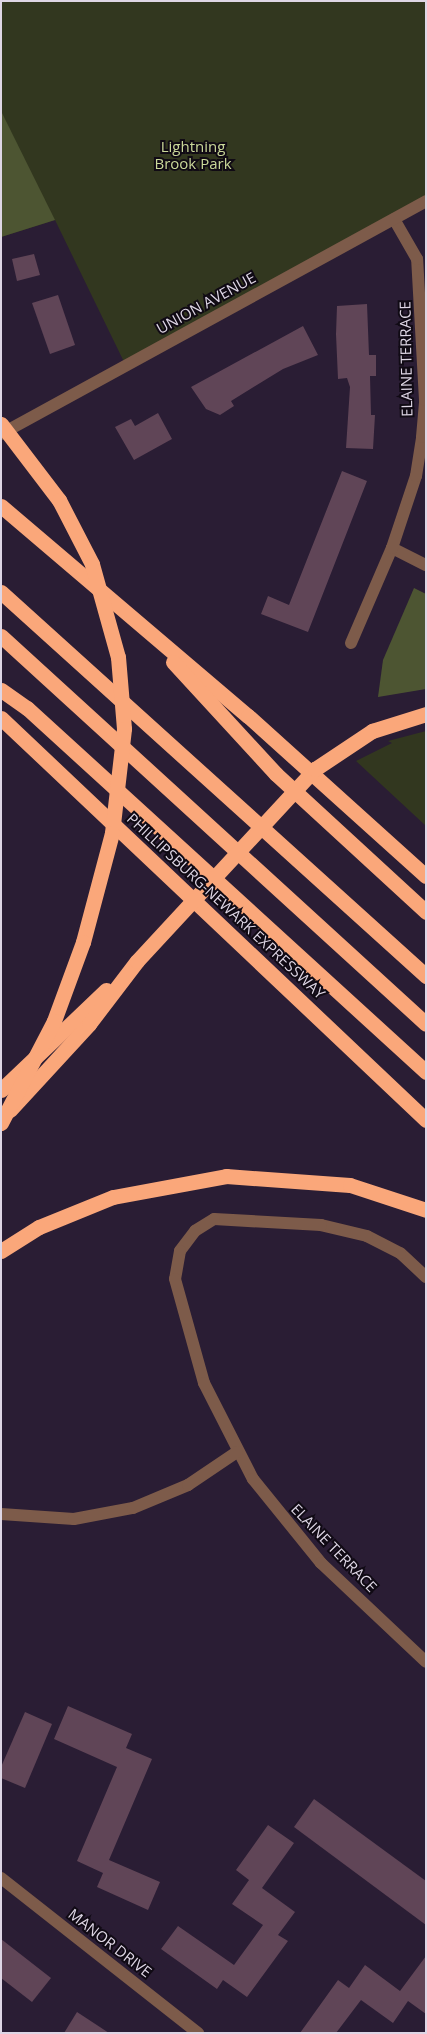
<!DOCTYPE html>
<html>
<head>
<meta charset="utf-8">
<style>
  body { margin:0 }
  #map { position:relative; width:427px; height:2034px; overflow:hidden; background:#2a1d34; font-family:"Open Sans",sans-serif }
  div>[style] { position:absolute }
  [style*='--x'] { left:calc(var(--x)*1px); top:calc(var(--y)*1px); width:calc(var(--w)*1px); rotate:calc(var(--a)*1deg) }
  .green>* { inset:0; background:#32371f }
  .forest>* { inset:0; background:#4d5532 }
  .building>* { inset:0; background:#604557 }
  .minor>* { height:12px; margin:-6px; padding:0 6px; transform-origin:6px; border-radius:6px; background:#7d5b4a }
  .tertiary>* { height:12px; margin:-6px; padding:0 6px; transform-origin:6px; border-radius:6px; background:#7d5b4a }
  .motorway>* { height:15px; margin:-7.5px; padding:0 7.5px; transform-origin:7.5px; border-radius:7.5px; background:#faa77a }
  .motorway-bridge>* { height:15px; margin:-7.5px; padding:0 7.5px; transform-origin:7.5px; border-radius:7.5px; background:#faa77a }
  span { translate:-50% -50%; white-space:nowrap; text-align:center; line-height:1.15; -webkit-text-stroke:4px #100a14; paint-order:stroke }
  .park-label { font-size:15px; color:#cad899 }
  .street-label { font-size:15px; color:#ded6e5 }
  .frame { position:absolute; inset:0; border:2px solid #ded6e5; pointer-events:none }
</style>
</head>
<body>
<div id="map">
  <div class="green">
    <div style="clip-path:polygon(1px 1px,426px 1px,426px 200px,126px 366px,55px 220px,1px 237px)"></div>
    <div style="clip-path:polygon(426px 731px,426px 826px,356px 761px,392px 743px,388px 741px)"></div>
  </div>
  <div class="forest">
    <div style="clip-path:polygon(1px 111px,55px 220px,1px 237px)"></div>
    <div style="clip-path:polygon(414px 588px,426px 594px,426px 689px,378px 697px,383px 660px)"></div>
  </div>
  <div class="building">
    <div style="clip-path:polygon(34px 254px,40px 275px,17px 281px,12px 259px)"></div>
    <div style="clip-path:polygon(58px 295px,75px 345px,50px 354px,32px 303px)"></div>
    <div style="clip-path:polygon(367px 304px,369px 355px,376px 355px,376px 376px,370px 376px,371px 415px,375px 415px,373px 449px,346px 448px,350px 387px,347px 378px,338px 379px,336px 334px,337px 306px)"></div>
    <div style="clip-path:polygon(303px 326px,318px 355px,283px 369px,231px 401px,234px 406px,220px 415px,206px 409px,191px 387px)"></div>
    <div style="clip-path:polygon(158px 413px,172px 439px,134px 460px,115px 427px,131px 419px,135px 426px)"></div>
    <div style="clip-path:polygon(342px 471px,367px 481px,308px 632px,261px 614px,268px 596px,289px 605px)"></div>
    <div style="clip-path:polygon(68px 1706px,132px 1734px,126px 1748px,152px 1759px,109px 1860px,160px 1882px,148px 1910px,97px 1887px,103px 1873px,77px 1861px,117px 1767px,54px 1739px)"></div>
    <div style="clip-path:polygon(25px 1712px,52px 1724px,25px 1788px,1px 1778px,1px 1767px)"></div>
    <div style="clip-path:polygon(314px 1799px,426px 1881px,426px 1925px,294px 1827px)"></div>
    <div style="clip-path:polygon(268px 1825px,294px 1843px,262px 1888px,295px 1912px,278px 1935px,288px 1941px,247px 1997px,223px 1980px,217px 1989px,161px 1949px,178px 1926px,234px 1965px,263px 1925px,232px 1904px,249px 1880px,236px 1870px)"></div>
    <div style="clip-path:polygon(1px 1939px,51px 1978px,32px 2002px,1px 1978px)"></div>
    <div style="clip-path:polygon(426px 1956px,426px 2014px,408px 2001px,393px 2023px,361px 2000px,336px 2033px,300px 2033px,338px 1980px,349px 1988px,365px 1965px,400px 1991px)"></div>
    <div style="clip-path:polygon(77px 2012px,109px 2033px,64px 2033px)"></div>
  </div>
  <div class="minor">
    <div style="--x:392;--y:548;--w:38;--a:27"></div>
    <div style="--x:351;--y:643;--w:103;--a:-66.7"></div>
    <div style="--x:392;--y:548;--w:76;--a:-71.6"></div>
    <div style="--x:416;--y:476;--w:39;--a:-81"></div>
    <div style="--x:422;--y:437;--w:37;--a:-85"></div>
    <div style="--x:425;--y:400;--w:141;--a:-93.2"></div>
    <div style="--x:417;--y:259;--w:46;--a:-119.9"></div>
    <div style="--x:426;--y:1277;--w:35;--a:-137"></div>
    <div style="--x:400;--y:1253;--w:37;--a:-153"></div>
    <div style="--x:367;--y:1236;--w:47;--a:-166.6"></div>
    <div style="--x:321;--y:1225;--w:107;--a:-176.8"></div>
    <div style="--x:214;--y:1219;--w:22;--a:148"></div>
    <div style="--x:195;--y:1231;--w:25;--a:127"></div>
    <div style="--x:180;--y:1251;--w:28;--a:100"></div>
    <div style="--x:175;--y:1279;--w:108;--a:74.4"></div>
    <div style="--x:204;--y:1383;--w:108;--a:63"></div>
    <div style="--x:253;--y:1479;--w:108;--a:51"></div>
    <div style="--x:321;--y:1563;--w:144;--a:43.3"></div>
    <div style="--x:1;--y:1514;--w:73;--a:3.9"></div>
    <div style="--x:74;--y:1519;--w:60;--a:-10.6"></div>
    <div style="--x:133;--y:1508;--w:60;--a:-22.7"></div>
    <div style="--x:188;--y:1485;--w:59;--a:-34"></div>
    <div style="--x:1;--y:1878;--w:251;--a:38.2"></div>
  </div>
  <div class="tertiary">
    <div style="--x:1;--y:434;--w:485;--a:-28.7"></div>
  </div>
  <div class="motorway">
    <div style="--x:1;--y:506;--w:324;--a:40.4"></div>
    <div style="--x:248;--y:716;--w:239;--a:42"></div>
    <div style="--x:1;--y:592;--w:573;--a:42.1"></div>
    <div style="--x:1;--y:636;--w:575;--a:42.39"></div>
    <div style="--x:173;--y:662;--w:152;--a:47.4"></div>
    <div style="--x:276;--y:774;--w:204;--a:42.6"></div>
    <div style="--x:1;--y:690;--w:32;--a:35"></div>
    <div style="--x:27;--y:708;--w:540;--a:42.37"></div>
    <div style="--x:1;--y:718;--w:585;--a:43.41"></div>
    <div style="--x:372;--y:731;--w:57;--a:-17.5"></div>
    <div style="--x:1;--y:1090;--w:145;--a:-43.6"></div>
    <div style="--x:10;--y:1110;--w:117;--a:-47.4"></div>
    <div style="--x:89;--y:1024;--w:79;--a:-52.7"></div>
    <div style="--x:1;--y:1251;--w:45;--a:-32.3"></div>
    <div style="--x:39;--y:1227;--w:80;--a:-22.1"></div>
    <div style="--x:113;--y:1197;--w:115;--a:-10.5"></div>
    <div style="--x:226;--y:1176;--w:124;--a:4.2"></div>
    <div style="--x:350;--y:1185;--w:80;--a:18.2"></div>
  </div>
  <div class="motorway-bridge">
    <div style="--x:1;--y:424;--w:96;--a:52.7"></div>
    <div style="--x:59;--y:500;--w:72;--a:62.7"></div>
    <div style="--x:92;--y:564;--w:97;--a:74.4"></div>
    <div style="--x:118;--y:657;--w:72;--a:85.2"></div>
    <div style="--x:124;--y:729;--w:105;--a:96.6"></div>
    <div style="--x:112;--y:833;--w:113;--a:104.9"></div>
    <div style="--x:83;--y:942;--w:84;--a:110.2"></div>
    <div style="--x:54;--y:1021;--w:115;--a:117.5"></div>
    <div style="--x:137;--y:961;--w:262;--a:-47.2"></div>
    <div style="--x:315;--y:769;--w:69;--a:-33.7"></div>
  </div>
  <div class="park-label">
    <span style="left:193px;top:155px">Lightning<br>Brook Park</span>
  </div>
  <div class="street-label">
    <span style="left:206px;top:303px;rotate:-29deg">UNION AVENUE</span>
    <span style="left:406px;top:359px;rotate:-91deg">ELAINE TERRACE</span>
    <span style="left:226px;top:906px;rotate:43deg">PHILLIPSBURG-NEWARK EXPRESSWAY</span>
    <span style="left:334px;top:1548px;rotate:46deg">ELAINE TERRACE</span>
    <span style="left:110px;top:1943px;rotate:38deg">MANOR DRIVE</span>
  </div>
  <div class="frame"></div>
</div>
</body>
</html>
